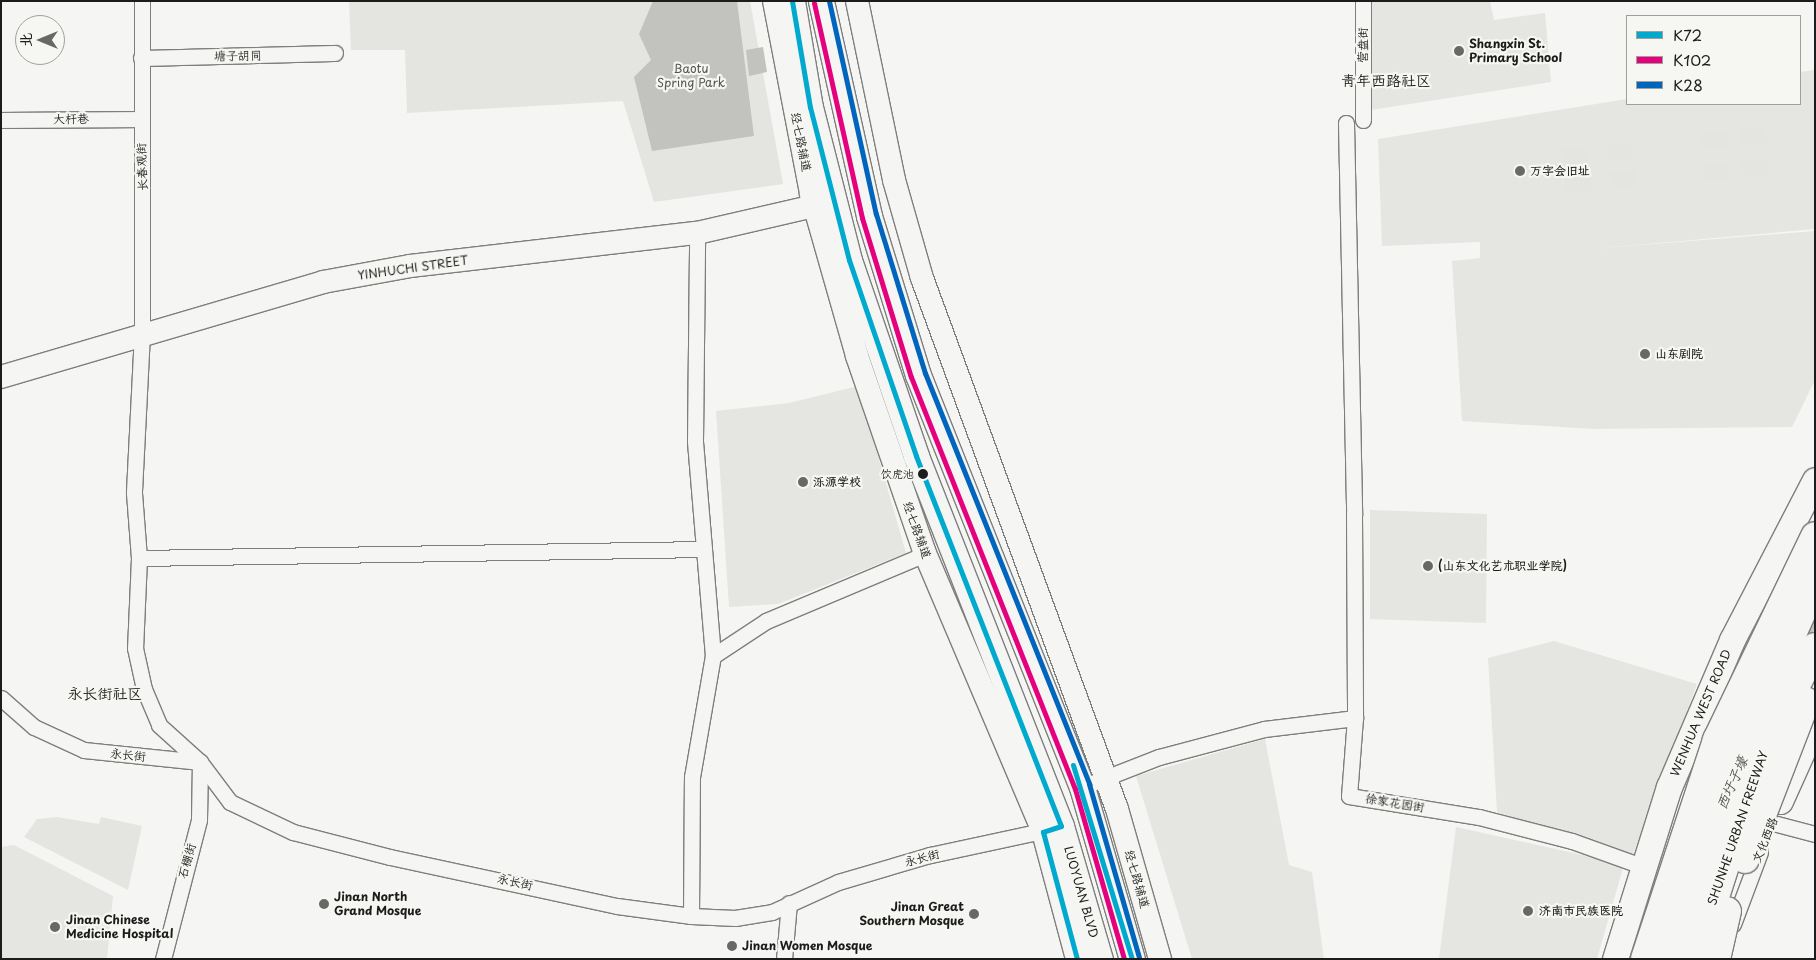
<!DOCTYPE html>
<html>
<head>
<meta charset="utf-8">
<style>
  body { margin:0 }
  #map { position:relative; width:1816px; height:960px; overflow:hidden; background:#f5f5f3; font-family:"Playpen Sans","LXGW WenKai TC",sans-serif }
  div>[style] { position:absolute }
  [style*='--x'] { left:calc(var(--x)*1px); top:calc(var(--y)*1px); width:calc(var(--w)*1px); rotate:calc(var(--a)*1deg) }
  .built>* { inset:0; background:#e5e5e2 }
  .green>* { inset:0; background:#e4e4e1 }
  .water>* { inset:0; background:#c2c2bf }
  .stream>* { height:5px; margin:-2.5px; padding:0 2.5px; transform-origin:2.5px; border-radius:2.5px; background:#c2c2bf }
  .roads { filter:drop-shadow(1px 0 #7e7e7d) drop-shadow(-1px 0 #7e7e7d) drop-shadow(0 1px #7e7e7d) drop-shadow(0 -1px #7e7e7d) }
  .street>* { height:15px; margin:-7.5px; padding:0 7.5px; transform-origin:7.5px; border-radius:7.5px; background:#f5f5f3 }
  .secondary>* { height:22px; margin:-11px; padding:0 11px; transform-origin:11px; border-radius:11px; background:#f5f5f3 }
  .primary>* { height:25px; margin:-12.5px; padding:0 12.5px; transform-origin:12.5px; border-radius:12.5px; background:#f5f5f3 }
  .bridges { filter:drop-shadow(1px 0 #7e7e7d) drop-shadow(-1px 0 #7e7e7d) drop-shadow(0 1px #7e7e7d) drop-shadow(0 -1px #7e7e7d) }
  .highway-bridge>* { height:28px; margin:-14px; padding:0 14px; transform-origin:14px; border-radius:14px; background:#f5f5f3 }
  .bus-1>* { height:5px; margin:-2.5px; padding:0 2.5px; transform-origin:2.5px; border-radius:2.5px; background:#00a9ce }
  .bus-2>* { height:5px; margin:-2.5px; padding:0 2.5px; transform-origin:2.5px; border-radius:2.5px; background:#e5007d }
  .bus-3>* { height:5px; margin:-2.5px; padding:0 2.5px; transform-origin:2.5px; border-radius:2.5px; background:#0065bd }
  .dots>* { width:14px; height:14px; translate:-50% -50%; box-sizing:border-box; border:2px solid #f6f6f2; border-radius:50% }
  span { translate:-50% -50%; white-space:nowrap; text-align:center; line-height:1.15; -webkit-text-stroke:4.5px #f6f6f2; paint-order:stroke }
  .bus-label { font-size:11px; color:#1c1c1c }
  .right { translate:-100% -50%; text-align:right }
  .poi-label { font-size:12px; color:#1c1c1c; font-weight:700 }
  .left { translate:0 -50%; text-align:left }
  .street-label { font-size:12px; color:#1c1c1c }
  .park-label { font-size:12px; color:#545453 }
  .water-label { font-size:14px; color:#565654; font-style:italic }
  .quarter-label { font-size:15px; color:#1c1c1c }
  .frame { position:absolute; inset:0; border:2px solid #1c1c1c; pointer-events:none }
  .legend { position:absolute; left:1626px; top:15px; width:175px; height:90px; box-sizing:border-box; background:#f6f6f2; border:1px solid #9f9f9c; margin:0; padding:6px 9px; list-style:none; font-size:15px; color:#1c1c1c }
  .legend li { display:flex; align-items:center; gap:10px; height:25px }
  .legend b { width:25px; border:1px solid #9f9f9c }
  .north { position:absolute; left:15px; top:15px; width:50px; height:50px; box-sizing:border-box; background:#f6f6f2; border:1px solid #9f9f9c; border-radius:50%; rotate:270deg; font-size:14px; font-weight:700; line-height:20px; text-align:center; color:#1c1c1c }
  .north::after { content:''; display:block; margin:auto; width:18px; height:22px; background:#686867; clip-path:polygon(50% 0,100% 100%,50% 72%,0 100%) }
</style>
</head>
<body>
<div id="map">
  <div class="built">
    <div style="clip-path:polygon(1370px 1px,1490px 1px,1494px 20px,1545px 13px,1551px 82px,1371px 110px)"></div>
    <div style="clip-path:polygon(1815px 70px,1815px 229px,1591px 249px,1815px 231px,1815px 380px,1792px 427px,1594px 429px,1462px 421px,1452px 261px,1480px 258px,1480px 242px,1382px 246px,1378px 139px,1627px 99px,1627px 104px,1800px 104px,1800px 72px)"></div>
    <div style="clip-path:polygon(858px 386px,906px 553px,778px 604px,729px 607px,716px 411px,789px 403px)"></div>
    <div style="clip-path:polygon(1370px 510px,1487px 514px,1486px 623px,1370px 619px)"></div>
    <div style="clip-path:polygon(1554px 641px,1697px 684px,1632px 857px,1497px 812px,1488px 658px)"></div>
    <div style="clip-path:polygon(1265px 739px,1289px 865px,1312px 872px,1324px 959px,1192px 959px,1136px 776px)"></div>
    <div style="clip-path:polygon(1456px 827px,1624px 864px,1597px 959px,1439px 959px)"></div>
    <div style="clip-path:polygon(14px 845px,113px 896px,107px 959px,1px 959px,1px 847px)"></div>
  </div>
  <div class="green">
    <div style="clip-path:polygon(349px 1px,750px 1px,783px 184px,654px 202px,623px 101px,407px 113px,405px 50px,351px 50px)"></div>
    <div style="clip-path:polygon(1765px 128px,1767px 144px,1741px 146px,1740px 130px)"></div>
    <div style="clip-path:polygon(1726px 132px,1727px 148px,1702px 150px,1701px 134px)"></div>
    <div style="clip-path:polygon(1633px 142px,1635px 158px,1609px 160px,1608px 145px)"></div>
    <div style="clip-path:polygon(1587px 146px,1589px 162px,1564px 164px,1562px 149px)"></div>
    <div style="clip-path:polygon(1767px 159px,1768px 175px,1743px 177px,1741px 162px)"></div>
    <div style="clip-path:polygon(1728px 163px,1729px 179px,1704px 181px,1702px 165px)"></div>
    <div style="clip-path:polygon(1635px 170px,1636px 185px,1611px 188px,1609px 172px)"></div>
    <div style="clip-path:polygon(1590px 176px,1591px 192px,1566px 194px,1564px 178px)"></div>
    <div style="clip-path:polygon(57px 817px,99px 824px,101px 817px,142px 826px,128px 890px,24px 837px,37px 819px)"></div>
  </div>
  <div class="water">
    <div style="clip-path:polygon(653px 1px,737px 1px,754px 136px,652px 151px,634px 77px,651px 60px,639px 34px)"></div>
    <div style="clip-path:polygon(763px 47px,767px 72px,749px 76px,746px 50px)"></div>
  </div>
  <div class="stream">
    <div style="--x:1805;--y:640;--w:21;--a:-62"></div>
  </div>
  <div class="roads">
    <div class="street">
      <div style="--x:142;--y:1;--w:332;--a:90"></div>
      <div style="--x:142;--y:333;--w:160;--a:92.9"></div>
      <div style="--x:134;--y:493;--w:65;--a:85.6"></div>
      <div style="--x:139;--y:558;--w:90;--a:92.5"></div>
      <div style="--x:135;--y:648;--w:42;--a:77.6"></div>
      <div style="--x:144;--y:689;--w:39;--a:67"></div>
      <div style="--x:159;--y:725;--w:55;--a:42.1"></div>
      <div style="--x:200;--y:762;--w:58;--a:91"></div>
      <div style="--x:199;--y:820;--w:144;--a:104.5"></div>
      <div style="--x:141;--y:58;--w:194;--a:-1.5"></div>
      <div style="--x:1;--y:120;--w:139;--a:-0.4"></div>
      <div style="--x:1363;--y:120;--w:119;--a:-90"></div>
      <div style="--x:1346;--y:123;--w:392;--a:88.8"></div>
      <div style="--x:1354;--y:515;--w:203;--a:89.7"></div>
      <div style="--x:1355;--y:718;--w:78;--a:94.4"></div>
      <div style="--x:1349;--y:796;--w:132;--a:9.2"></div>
      <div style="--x:1479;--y:817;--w:96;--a:14.5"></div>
      <div style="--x:1572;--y:841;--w:74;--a:19.7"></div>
      <div style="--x:139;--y:558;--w:565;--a:-0.91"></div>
      <div style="--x:713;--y:656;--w:64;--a:-33.4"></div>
      <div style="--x:766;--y:621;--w:173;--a:-22.8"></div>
      <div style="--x:1;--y:698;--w:44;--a:41.3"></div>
      <div style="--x:34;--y:727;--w:55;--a:24.7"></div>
      <div style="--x:84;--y:750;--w:117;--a:5.9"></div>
      <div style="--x:200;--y:762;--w:50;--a:53.1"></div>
      <div style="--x:230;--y:802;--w:70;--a:25.5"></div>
      <div style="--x:293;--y:832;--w:100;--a:14.5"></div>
      <div style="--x:390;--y:857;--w:232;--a:12.2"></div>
      <div style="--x:617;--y:906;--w:75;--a:7.7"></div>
      <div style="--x:691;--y:916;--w:44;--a:2.6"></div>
      <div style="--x:735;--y:918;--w:37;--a:-9"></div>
      <div style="--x:772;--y:912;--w:72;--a:-24.4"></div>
      <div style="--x:838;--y:882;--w:96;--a:-16.4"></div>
      <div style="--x:930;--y:855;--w:124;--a:-12.1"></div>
      <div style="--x:1082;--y:787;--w:83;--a:-21.3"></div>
      <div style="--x:1159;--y:757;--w:109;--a:-14.9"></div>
      <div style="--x:1264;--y:729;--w:92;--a:-6.9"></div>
      <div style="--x:1754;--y:818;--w:63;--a:14.7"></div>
      <div style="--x:691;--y:916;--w:139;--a:-89.6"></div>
      <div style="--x:692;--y:777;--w:123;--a:-80.2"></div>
      <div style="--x:713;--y:656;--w:216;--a:-94.8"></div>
      <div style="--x:695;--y:441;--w:208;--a:-89.4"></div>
      <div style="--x:1733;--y:924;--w:77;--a:-69.4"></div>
      <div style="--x:784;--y:959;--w:56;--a:-84.9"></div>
    </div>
    <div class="secondary">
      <div style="--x:774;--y:1;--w:197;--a:79.1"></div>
      <div style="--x:811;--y:194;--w:168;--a:74.1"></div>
      <div style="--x:857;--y:356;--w:206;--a:71"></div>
      <div style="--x:924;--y:551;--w:305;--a:67"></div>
      <div style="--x:1043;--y:832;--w:131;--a:75"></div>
      <div style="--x:857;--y:1;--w:183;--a:78.3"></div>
      <div style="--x:894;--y:180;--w:102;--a:74.1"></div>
      <div style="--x:922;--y:278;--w:566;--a:69.84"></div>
      <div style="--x:1117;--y:809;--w:156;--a:74"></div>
      <div style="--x:1;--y:377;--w:336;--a:-16.4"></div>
      <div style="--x:323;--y:282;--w:88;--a:-10.4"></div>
      <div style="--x:410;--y:266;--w:289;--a:-6.6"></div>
      <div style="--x:697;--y:233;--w:133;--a:-13"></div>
    </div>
    <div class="primary">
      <div style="--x:792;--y:1;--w:108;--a:80.4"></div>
      <div style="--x:810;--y:107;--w:158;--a:75.7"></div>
      <div style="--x:849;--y:260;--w:207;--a:71.1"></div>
      <div style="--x:916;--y:456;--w:397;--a:68.6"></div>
      <div style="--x:1061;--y:826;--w:139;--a:73.7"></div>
      <div style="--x:821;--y:1;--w:220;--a:77.4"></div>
      <div style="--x:869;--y:216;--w:166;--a:72.9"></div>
      <div style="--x:918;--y:375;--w:443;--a:68.3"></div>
      <div style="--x:1082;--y:787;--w:179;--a:73.8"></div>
      <div style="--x:1780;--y:801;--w:85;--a:-65.8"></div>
      <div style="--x:1615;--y:959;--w:180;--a:-72.6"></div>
      <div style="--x:1669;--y:787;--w:160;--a:-66.8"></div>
      <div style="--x:1732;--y:640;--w:180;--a:-62.6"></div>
    </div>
  </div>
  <div class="bridges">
    <div class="highway-bridge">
      <div style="--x:1745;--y:859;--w:169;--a:-68.9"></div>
      <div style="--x:1645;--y:959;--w:231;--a:-71.8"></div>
      <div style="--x:1717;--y:740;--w:226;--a:-64.3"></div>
      <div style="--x:1668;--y:959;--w:213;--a:-71.1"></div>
      <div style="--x:1737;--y:757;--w:191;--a:-65.9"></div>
      <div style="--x:1695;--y:959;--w:209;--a:-72.2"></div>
      <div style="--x:1759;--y:760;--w:126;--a:-63.6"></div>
      <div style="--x:1716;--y:959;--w:49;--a:-77.1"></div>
    </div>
  </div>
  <div class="bus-1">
    <div style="--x:792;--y:1;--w:108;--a:80.4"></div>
    <div style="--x:810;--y:107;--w:158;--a:75.7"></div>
    <div style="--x:849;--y:260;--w:207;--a:71.1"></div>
    <div style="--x:916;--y:456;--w:397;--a:68.6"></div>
    <div style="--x:1061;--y:826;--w:19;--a:162"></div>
    <div style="--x:1043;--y:832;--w:131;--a:75"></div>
    <div style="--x:1073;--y:765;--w:203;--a:73.1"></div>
  </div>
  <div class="bus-2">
    <div style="--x:814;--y:3;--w:220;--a:77.4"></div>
    <div style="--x:862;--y:218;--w:166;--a:72.9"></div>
    <div style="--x:911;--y:377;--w:443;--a:68.3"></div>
    <div style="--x:1075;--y:789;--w:177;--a:73.9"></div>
  </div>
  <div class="bus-3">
    <div style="--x:829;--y:1;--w:218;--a:77.6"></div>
    <div style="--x:876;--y:214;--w:166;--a:72.9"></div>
    <div style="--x:925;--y:373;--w:443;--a:68.2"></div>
    <div style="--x:1089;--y:784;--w:180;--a:73.9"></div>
  </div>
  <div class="dots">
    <div style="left:1459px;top:51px;background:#686867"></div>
    <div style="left:1520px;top:171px;background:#686867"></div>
    <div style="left:1645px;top:354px;background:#686867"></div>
    <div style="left:923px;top:474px;background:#1c1c1c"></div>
    <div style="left:803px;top:482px;background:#686867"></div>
    <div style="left:1428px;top:566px;background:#686867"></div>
    <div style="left:324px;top:904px;background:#686867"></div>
    <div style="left:1528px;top:911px;background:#686867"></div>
    <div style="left:974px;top:914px;background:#686867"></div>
    <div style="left:55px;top:927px;background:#686867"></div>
    <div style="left:732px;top:946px;background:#686867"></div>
  </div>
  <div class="bus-label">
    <span class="right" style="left:914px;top:474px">饮虎池</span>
  </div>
  <div class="poi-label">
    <span class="left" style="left:1469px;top:51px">Shangxin St.<br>Primary School</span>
    <span class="left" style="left:1530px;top:171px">万字会旧址</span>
    <span class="left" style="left:1655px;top:354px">山东剧院</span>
    <span class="left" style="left:813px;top:482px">泺源学校</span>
    <span class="left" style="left:1438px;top:566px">(山东文化艺术职业学院)</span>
    <span class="left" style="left:334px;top:904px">Jinan North<br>Grand Mosque</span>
    <span class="right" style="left:964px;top:914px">Jinan Great<br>Southern Mosque</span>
    <span class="left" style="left:1539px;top:911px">济南市民族医院</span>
    <span class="left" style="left:66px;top:927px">Jinan Chinese<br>Medicine Hospital</span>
    <span class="left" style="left:742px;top:946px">Jinan Women Mosque</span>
  </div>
  <div class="street-label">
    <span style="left:1363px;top:45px;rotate:-90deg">营盘街</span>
    <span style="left:238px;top:56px;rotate:-1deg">塘子胡同</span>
    <span style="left:71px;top:119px;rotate:-1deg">大杆巷</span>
    <span style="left:801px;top:142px;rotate:79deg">经七路辅道</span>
    <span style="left:142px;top:167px;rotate:-92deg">长春观街</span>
    <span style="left:413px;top:268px;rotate:-8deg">YINHUCHI STREET</span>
    <span style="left:917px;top:530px;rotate:70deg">经七路辅道</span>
    <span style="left:1701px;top:713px;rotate:-67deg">WENHUA WEST ROAD</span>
    <span style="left:128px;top:755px;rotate:6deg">永长街</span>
    <span style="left:1395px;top:803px;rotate:9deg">徐家花园街</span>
    <span style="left:1738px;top:828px;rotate:-71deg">SHUNHE URBAN FREEWAY</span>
    <span style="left:1765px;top:840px;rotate:-68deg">文化西路</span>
    <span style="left:922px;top:858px;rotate:-15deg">永长街</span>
    <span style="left:187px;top:861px;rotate:-74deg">石棚街</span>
    <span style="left:1137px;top:879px;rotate:74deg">经七路辅道</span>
    <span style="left:515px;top:882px;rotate:13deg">永长街</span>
    <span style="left:1081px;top:892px;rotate:74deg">LUOYUAN BLVD</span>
  </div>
  <div class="park-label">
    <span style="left:691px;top:76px">Baotu<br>Spring Park</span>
  </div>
  <div class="water-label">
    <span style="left:1732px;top:783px;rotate:-66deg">西圩子壕</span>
  </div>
  <div class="quarter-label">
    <span style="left:1386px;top:80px">青年西路社区</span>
    <span style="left:105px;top:693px">永长街社区</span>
  </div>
  <div class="frame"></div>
  <ul class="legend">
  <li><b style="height:6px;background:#00a9ce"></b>K72</li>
  <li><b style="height:6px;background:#e5007d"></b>K102</li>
  <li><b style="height:6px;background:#0065bd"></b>K28</li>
  </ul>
  <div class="north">北</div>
</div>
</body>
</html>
